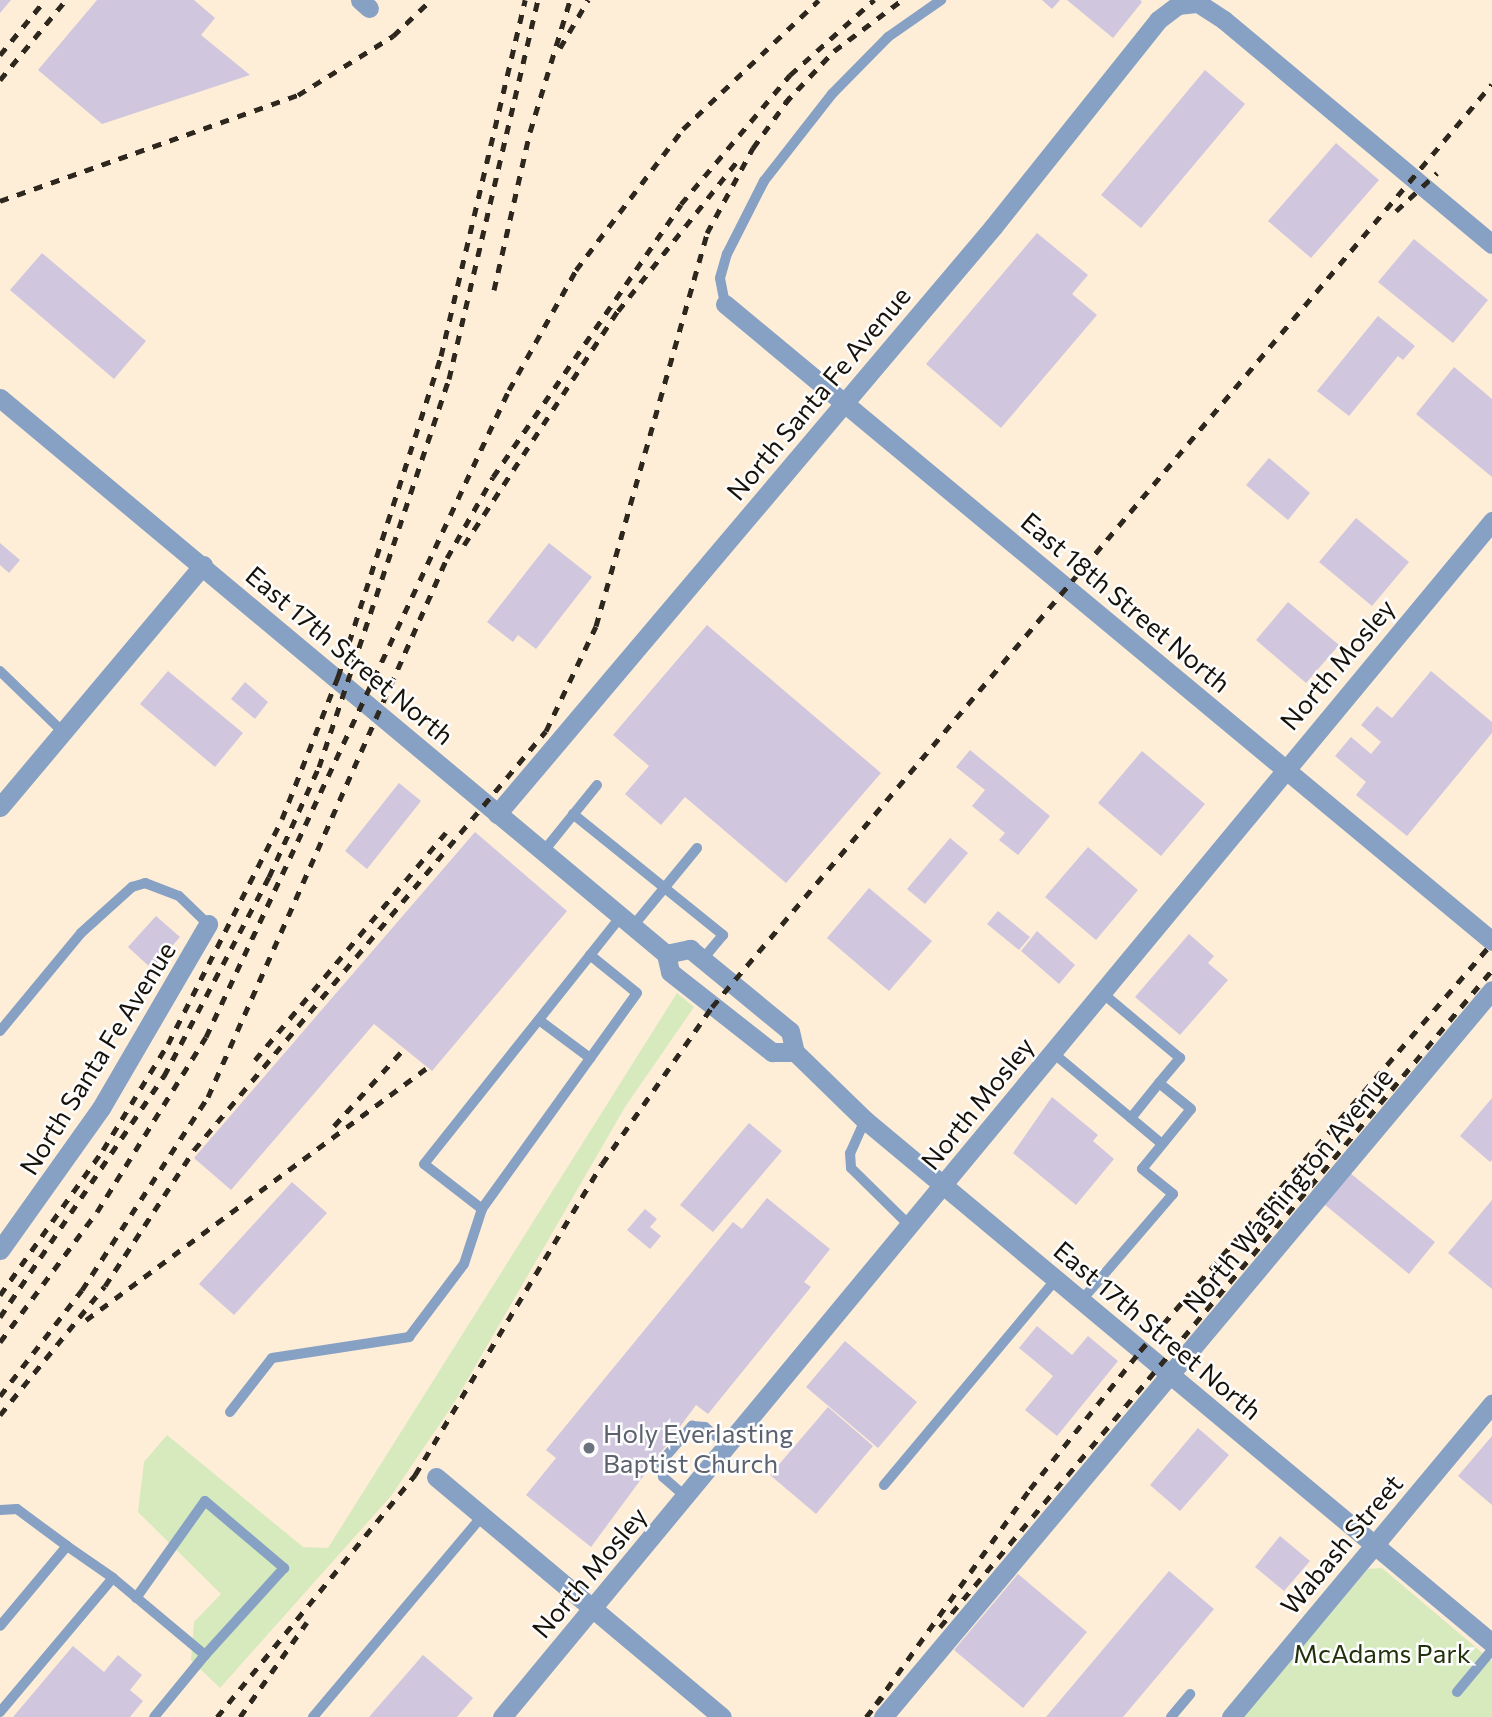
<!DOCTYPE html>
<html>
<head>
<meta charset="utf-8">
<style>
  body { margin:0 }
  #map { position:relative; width:1492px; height:1717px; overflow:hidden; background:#feedd7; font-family:Commissioner,sans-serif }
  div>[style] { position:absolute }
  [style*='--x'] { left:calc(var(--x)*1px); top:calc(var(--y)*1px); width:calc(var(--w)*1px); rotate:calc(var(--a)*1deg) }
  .green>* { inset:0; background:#d6eabd }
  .building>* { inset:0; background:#d0c7df }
  .service>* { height:10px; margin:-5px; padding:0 5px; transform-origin:5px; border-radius:5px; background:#86a1c3 }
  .minor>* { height:19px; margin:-9.5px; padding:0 9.5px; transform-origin:9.5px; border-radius:9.5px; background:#86a1c3 }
  .tertiary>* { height:19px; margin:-9.5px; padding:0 9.5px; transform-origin:9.5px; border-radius:9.5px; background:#86a1c3 }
  .rail>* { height:5px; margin-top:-2.5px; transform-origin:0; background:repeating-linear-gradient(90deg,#2d271e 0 9px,transparent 0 18px) }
  .dots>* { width:19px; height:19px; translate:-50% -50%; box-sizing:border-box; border:4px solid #fdfdfd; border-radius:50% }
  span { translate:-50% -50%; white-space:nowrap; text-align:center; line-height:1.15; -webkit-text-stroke:5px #fdfdfd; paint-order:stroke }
  .street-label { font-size:26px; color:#161109 }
  .worship-label { font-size:26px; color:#5b616d }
  .left { translate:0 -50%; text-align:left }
  .park-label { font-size:26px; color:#222f0b }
</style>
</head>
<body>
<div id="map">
  <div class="green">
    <div style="clip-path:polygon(677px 993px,694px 1007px,625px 1107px,454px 1403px,391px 1496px,220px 1688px,191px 1660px,194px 1622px,221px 1594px,138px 1512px,144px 1462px,167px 1435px,303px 1547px,328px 1548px)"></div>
    <div style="clip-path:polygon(1382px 1568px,1492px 1661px,1492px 1717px,1244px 1717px,1368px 1569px)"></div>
  </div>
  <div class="building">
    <div style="clip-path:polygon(0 0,11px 0,0 13px)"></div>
    <div style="clip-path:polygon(97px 0,194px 0,215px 18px,201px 35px,250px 75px,102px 124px,38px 70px)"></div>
    <div style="clip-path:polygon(1042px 0,1060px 0,1052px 9px)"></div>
    <div style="clip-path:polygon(1067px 0,1140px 0,1142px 2px,1113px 38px)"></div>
    <div style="clip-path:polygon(1205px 70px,1245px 104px,1141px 228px,1101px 195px)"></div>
    <div style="clip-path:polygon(1336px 143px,1379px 180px,1311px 258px,1268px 221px)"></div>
    <div style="clip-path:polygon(1037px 233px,1088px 275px,1072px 294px,1097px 315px,1001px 428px,926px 364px)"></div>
    <div style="clip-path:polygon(1414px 239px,1488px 300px,1453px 343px,1378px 282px)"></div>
    <div style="clip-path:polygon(42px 253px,146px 341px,114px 379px,10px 290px)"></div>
    <div style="clip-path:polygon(1378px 316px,1415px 346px,1403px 360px,1398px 356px,1349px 416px,1317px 391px)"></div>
    <div style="clip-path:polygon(1454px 367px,1492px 399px,1492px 477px,1416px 414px)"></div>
    <div style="clip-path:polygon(1269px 458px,1310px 493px,1288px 520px,1246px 485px)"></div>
    <div style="clip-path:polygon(1356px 518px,1409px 562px,1372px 606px,1319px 562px)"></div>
    <div style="clip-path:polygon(0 543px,20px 560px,9px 573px,0 565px)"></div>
    <div style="clip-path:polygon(549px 543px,592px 577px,536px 649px,518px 635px,513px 642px,487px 622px)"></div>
    <div style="clip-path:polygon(1288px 602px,1339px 645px,1306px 683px,1256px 640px)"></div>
    <div style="clip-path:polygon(707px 625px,881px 773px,786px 883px,685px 797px,661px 825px,625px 794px,649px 766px,613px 735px)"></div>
    <div style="clip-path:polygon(168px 671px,243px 733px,215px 767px,140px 704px)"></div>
    <div style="clip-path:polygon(1431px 671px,1492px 722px,1492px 733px,1407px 836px,1356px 795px,1366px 782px,1335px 756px,1351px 737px,1371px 754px,1381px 742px,1361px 725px,1377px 706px,1392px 718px)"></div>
    <div style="clip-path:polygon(245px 682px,268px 702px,255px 719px,231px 699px)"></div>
    <div style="clip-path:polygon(970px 750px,1050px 816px,1018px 855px,999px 840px,1005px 833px,972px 806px,985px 790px,956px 767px)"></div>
    <div style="clip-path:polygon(1142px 751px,1205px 804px,1161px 856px,1098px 803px)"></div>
    <div style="clip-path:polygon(399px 783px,421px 801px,367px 869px,345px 851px)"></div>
    <div style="clip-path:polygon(475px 832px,567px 911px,432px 1071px,374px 1024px,231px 1190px,194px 1158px)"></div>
    <div style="clip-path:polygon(950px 838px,968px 853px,925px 904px,907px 889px)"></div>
    <div style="clip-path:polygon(1088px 847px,1138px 890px,1096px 940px,1045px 897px)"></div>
    <div style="clip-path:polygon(869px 888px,932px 941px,889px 991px,827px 938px)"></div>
    <div style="clip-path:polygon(998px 911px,1030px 937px,1019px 950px,987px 924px)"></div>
    <div style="clip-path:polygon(156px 916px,180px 937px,152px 969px,128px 947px)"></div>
    <div style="clip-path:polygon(1037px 931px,1075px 965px,1059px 984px,1021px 951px)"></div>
    <div style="clip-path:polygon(1189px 934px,1214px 956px,1208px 963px,1228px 980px,1180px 1035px,1135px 997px)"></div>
    <div style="clip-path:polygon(1052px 1097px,1098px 1135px,1093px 1141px,1114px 1159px,1076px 1205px,1013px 1153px)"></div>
    <div style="clip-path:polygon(1492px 1098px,1492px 1160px,1490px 1162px,1460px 1136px)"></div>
    <div style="clip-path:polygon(749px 1123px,782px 1151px,713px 1232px,680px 1205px)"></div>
    <div style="clip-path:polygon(1350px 1173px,1435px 1242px,1409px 1274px,1324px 1204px)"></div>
    <div style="clip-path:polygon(292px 1182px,327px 1213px,234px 1315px,199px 1284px)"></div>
    <div style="clip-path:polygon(767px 1198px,830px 1249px,804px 1282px,811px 1287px,708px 1414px,696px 1405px,591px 1547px,526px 1495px,556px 1458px,546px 1450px,733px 1222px,742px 1229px)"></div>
    <div style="clip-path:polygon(1492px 1200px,1492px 1289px,1448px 1253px)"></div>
    <div style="clip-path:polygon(645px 1209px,657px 1219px,650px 1227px,661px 1236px,650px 1249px,627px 1230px)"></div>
    <div style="clip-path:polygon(1037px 1326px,1072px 1355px,1088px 1336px,1118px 1361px,1057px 1436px,1025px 1410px,1053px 1376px,1019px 1348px)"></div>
    <div style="clip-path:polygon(845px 1341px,917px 1402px,878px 1448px,806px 1387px)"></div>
    <div style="clip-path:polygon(828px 1407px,873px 1446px,816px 1514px,770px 1475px)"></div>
    <div style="clip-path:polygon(1198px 1428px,1229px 1455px,1180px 1511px,1150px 1485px)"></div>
    <div style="clip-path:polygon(1492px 1436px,1492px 1505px,1458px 1476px)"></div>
    <div style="clip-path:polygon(1280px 1536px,1310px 1561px,1284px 1591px,1255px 1567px)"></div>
    <div style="clip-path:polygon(1169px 1571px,1214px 1609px,1123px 1717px,1046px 1717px)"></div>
    <div style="clip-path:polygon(1018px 1574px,1087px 1632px,1023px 1708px,954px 1650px)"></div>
    <div style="clip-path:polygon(73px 1646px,104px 1672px,118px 1655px,142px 1675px,130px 1690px,143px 1701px,130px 1717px,13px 1717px)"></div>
    <div style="clip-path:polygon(423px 1655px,473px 1698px,457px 1717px,369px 1717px)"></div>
  </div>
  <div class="service">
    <div style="--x:725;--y:304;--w:26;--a:-101"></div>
    <div style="--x:720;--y:278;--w:25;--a:-74"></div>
    <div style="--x:727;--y:254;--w:82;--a:-63.1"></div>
    <div style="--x:764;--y:181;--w:110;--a:-52"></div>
    <div style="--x:832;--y:94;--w:80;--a:-45.5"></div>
    <div style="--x:888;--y:37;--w:65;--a:-34.9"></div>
    <div style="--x:0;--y:671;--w:88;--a:44.1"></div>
    <div style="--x:573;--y:814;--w:193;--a:38.9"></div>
    <div style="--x:723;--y:935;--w:31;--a:130"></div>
    <div style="--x:543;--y:852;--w:86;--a:-51.1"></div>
    <div style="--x:633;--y:926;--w:101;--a:-50.6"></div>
    <div style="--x:590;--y:955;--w:60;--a:39"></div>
    <div style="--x:637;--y:993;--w:266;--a:125.7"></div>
    <div style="--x:482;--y:1209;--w:73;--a:-142.2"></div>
    <div style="--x:424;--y:1164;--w:317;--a:-51.5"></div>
    <div style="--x:539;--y:1020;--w:64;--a:36.7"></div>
    <div style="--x:0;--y:1031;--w:127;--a:-50.4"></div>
    <div style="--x:81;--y:933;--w:69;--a:-42"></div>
    <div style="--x:132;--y:887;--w:14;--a:-17"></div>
    <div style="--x:145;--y:883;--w:36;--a:21"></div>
    <div style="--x:179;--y:896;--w:40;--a:44"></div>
    <div style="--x:1052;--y:1052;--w:143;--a:39.9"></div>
    <div style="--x:1131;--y:1118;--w:45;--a:-51.3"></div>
    <div style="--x:865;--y:1120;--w:36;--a:114"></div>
    <div style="--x:850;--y:1153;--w:15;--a:86"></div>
    <div style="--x:851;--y:1168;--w:83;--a:44.5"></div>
    <div style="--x:1081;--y:1301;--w:141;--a:-49.3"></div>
    <div style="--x:1173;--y:1194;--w:40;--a:-141"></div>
    <div style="--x:1142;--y:1169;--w:77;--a:-50.8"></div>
    <div style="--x:1191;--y:1109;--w:41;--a:-140.9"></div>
    <div style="--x:1159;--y:1083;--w:33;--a:-50"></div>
    <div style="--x:1180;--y:1058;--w:103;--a:-140.1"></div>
    <div style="--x:230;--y:1412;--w:68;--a:-52.1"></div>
    <div style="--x:272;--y:1358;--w:139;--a:-8.7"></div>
    <div style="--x:409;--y:1337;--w:91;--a:-53"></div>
    <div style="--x:464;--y:1264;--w:58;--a:-71.9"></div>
    <div style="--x:884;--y:1485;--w:268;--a:-50.1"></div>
    <div style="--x:686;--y:1497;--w:30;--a:-139"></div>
    <div style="--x:663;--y:1477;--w:15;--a:-98"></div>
    <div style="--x:661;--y:1462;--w:48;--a:-49.3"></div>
    <div style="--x:692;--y:1426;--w:13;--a:4"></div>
    <div style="--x:705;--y:1427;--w:30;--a:40"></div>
    <div style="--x:0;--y:1510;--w:17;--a:-3"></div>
    <div style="--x:17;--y:1509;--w:62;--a:36.5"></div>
    <div style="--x:67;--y:1546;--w:104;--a:129.9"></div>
    <div style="--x:67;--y:1546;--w:56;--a:34.8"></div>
    <div style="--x:136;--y:1598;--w:119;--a:-54.6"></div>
    <div style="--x:205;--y:1501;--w:104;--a:40.3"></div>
    <div style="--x:284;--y:1568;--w:118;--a:132.2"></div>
    <div style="--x:1457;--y:1692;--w:55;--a:-50.2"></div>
    <div style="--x:0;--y:1712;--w:175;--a:-49.9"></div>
    <div style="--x:113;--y:1578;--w:120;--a:39.9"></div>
    <div style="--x:205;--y:1655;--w:80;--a:129.4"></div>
    <div style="--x:313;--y:1717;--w:263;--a:-49.9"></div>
    <div style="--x:1171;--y:1717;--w:30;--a:-50"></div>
  </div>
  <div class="minor">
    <div style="--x:360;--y:0;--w:12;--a:42"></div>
    <div style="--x:725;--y:304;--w:997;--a:39.71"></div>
    <div style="--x:0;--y:807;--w:316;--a:-50"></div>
    <div style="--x:497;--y:814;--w:768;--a:-49.8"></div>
    <div style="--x:993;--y:227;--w:265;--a:-51.4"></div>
    <div style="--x:1158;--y:20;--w:25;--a:-37"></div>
    <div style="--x:1178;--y:5;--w:20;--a:-6"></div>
    <div style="--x:1198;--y:3;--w:31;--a:33"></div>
    <div style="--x:1224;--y:20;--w:349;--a:39.9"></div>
    <div style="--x:0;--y:1250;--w:174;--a:-54.6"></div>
    <div style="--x:101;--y:1108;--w:213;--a:-59.8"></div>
    <div style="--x:436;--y:1477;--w:373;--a:40"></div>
    <div style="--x:883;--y:1717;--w:948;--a:-50.05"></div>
    <div style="--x:1231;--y:1717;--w:408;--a:-50.2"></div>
  </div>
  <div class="tertiary">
    <div style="--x:0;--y:398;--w:868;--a:39.86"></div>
    <div style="--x:666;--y:954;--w:18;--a:77"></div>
    <div style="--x:670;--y:972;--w:130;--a:38.1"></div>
    <div style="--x:772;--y:1052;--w:23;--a:0"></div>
    <div style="--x:666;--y:954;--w:25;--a:-12"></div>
    <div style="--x:690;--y:949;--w:129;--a:39.4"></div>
    <div style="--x:790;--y:1031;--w:22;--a:77"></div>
    <div style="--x:795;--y:1052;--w:98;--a:44.2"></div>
    <div style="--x:865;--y:1120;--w:816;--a:39.83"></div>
    <div style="--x:502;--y:1717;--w:1553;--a:-50.38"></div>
  </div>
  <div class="rail">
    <div style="--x:560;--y:48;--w:56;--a:-59.7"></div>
    <div style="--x:0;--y:55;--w:71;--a:-50.7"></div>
    <div style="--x:0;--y:80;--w:104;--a:-50.5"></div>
    <div style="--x:785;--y:103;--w:71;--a:-46.7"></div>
    <div style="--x:834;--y:51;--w:85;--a:-36.9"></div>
    <div style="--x:0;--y:201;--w:316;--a:-19.6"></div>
    <div style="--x:298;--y:95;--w:112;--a:-31.8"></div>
    <div style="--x:393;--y:36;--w:52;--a:-43.5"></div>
    <div style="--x:1396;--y:211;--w:56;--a:-42.8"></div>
    <div style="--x:494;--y:290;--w:162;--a:-77.2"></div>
    <div style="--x:530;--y:132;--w:138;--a:-73.1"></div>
    <div style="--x:464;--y:545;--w:280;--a:-56.7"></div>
    <div style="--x:618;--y:311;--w:193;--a:-51.5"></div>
    <div style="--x:255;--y:1060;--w:297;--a:-50"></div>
    <div style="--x:334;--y:1126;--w:101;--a:-47.8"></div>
    <div style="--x:0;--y:1295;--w:178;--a:-54.6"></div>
    <div style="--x:103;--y:1150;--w:124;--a:-58.5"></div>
    <div style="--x:168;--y:1044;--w:252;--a:-63.1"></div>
    <div style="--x:282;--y:819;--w:153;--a:-68.5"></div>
    <div style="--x:338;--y:677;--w:337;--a:-72.2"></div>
    <div style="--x:441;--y:356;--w:366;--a:-76.7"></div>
    <div style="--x:0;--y:1317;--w:292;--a:-55.8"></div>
    <div style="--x:164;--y:1076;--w:225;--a:-62.2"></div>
    <div style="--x:269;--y:877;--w:121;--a:-65.6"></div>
    <div style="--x:319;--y:767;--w:409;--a:-71.5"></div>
    <div style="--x:449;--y:379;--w:389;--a:-76.8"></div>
    <div style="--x:86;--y:1320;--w:423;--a:-36.5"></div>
    <div style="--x:0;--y:1342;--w:162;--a:-53.3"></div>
    <div style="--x:97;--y:1212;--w:206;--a:-58.1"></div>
    <div style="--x:206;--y:1037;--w:714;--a:-64.91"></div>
    <div style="--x:509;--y:390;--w:137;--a:-60.8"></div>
    <div style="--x:576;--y:270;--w:177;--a:-52.8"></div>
    <div style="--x:683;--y:129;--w:187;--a:-43.5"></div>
    <div style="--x:0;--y:1396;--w:134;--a:-52.3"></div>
    <div style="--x:82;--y:1290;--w:230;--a:-56.9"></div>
    <div style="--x:208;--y:1097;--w:590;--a:-66.09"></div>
    <div style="--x:447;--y:558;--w:93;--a:-60.4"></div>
    <div style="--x:493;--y:477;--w:331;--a:-55.4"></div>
    <div style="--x:681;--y:204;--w:169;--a:-49.8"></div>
    <div style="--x:790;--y:75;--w:113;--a:-41.8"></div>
    <div style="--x:0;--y:1415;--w:166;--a:-50.9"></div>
    <div style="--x:105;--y:1286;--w:163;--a:-56.8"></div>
    <div style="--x:194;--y:1150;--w:547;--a:-49.97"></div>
    <div style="--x:546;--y:731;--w:116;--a:-64.5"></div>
    <div style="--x:596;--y:626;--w:408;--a:-74.2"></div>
    <div style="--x:707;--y:233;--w:97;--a:-61.6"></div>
    <div style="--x:753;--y:148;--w:63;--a:-54"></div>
    <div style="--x:940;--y:1627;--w:858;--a:-49.96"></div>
    <div style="--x:876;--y:1704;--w:264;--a:-54.4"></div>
    <div style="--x:1030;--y:1489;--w:176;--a:-51.4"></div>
    <div style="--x:1140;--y:1351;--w:539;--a:-49.21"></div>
    <div style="--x:217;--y:1717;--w:313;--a:-50.7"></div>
    <div style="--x:415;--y:1475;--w:363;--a:-59"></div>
    <div style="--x:602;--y:1164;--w:192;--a:-55"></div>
    <div style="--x:712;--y:1007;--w:1208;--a:-49.8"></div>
    <div style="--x:240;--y:1717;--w:116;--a:-54.8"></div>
    <div style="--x:866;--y:1717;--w:26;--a:-51"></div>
  </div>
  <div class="dots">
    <div style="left:589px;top:1448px;background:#6b7280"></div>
  </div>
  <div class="street-label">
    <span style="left:818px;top:393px;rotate:-50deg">North Santa Fe Avenue</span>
    <span style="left:1126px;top:602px;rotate:40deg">East 18th Street North</span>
    <span style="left:350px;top:655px;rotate:40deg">East 17th Street North</span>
    <span style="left:1337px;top:664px;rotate:-50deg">North Mosley</span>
    <span style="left:97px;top:1058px;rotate:-58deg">North Santa Fe Avenue</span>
    <span style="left:977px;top:1103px;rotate:-51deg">North Mosley</span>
    <span style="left:1287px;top:1190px;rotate:-50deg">North Washington Avenue</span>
    <span style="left:1158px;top:1330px;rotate:40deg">East 17th Street North</span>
    <span style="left:1341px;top:1544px;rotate:-50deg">Wabash Street</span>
    <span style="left:589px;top:1572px;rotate:-50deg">North Mosley</span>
  </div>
  <div class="worship-label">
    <span class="left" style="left:603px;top:1448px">Holy Everlasting<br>Baptist Church</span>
  </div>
  <div class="park-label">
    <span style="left:1382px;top:1653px">McAdams Park</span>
  </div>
</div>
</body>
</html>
